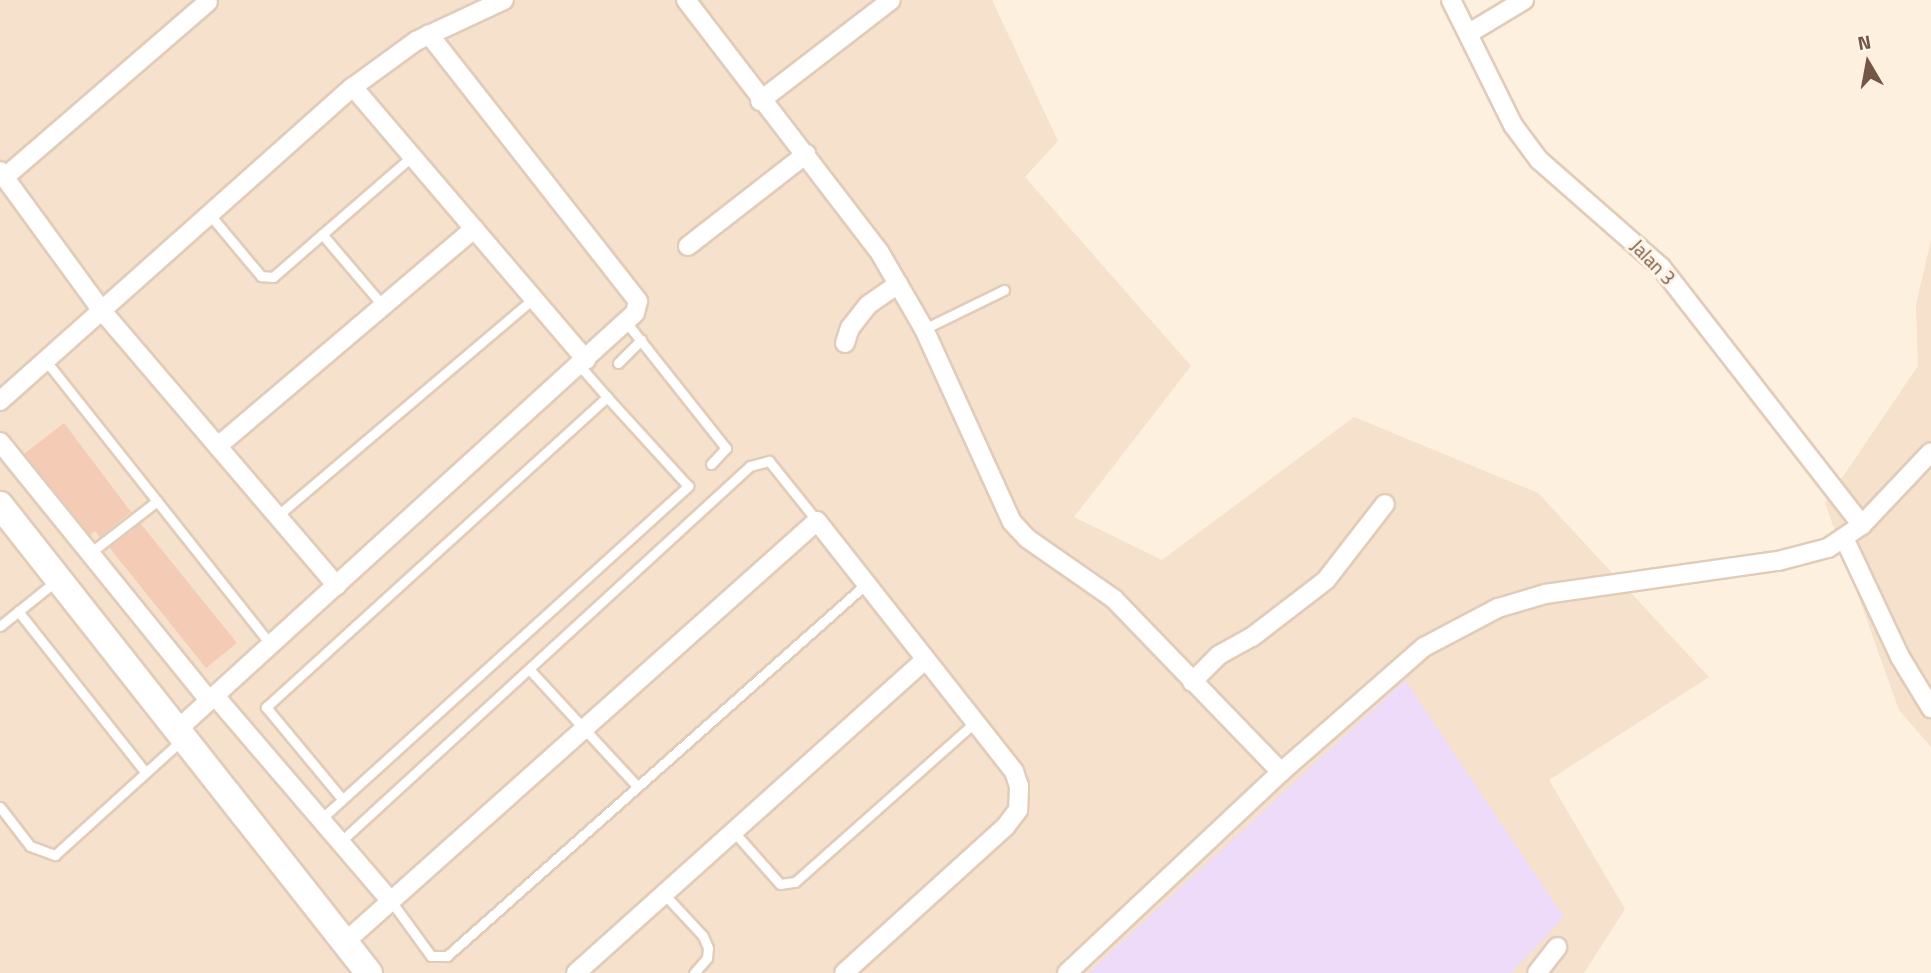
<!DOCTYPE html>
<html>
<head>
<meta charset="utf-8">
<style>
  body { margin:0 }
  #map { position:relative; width:1931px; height:973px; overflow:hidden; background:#fdf0de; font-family:"Titillium Web",sans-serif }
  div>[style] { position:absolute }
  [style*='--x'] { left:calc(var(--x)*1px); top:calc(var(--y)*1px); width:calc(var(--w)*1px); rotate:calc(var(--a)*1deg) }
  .residential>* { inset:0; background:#f5e1cc }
  .education>* { inset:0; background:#eddbf9 }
  .building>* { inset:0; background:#f4ccb5 }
  .roads { filter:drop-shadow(2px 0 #e1ccba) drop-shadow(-2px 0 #e1ccba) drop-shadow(0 2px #e1ccba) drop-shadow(0 -2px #e1ccba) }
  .service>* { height:9px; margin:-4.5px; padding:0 4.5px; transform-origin:4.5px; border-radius:4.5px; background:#fff }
  .minor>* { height:18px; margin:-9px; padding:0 9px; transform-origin:9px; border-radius:9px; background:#fff }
  .secondary>* { height:26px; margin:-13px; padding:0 13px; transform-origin:13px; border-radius:13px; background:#fff }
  span { translate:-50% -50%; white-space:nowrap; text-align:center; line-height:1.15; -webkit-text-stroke:6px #fff4e5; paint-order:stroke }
  .street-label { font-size:19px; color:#745546 }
  .north { position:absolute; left:1833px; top:28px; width:70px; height:70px; -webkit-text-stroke:5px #fff4e5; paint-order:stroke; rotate:350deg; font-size:19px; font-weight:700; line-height:28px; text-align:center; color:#745546 }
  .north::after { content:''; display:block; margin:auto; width:24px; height:32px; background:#745546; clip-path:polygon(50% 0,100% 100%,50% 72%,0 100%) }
</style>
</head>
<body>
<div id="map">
  <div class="residential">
    <div style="clip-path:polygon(0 0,992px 0,1058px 141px,1025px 177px,1191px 366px,1074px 517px,1162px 560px,1354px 417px,1538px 493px,1709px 677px,1549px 780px,1625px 909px,1584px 973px,0 973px)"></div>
    <div style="clip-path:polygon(1931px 240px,1931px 747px,1899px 710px,1825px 503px,1918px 366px,1916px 305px)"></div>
  </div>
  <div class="education">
    <div style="clip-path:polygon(1405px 680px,1564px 917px,1511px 973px,1088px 973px)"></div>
  </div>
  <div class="building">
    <div style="clip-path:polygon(64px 423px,131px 512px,100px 537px,95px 531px,90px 535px,24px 454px)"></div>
    <div style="clip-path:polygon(140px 523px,237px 643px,206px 668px,109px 547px)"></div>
  </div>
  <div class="roads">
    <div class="service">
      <div style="--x:210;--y:215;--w:80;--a:50.1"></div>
      <div style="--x:261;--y:276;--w:12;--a:5"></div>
      <div style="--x:273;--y:277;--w:184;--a:-41"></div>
      <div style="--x:322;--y:234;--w:94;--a:49.7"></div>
      <div style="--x:626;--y:322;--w:161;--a:51.6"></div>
      <div style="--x:726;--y:448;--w:22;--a:133"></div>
      <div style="--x:924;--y:329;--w:89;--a:-26"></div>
      <div style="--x:46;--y:361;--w:362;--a:51.6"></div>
      <div style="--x:618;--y:363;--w:33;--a:-45"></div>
      <div style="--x:580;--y:366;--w:41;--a:48.9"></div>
      <div style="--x:277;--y:516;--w:336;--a:-40.3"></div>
      <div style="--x:90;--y:553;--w:85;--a:-37.8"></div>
      <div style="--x:18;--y:611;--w:206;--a:51.7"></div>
      <div style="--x:0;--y:626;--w:73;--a:-38.9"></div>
      <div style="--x:529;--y:669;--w:159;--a:47.3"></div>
      <div style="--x:0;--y:807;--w:49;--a:52.4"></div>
      <div style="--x:30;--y:846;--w:27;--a:20"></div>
      <div style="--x:55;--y:855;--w:171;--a:-42.2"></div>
      <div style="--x:321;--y:819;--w:496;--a:-42.2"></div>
      <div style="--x:688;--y:486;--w:120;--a:-132.3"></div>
      <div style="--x:607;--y:397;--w:461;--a:137.7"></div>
      <div style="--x:266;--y:707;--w:119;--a:50.4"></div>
      <div style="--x:734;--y:832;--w:69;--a:48.5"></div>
      <div style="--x:780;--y:884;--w:15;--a:-8"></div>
      <div style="--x:795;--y:882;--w:241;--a:-41.6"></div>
      <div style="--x:339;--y:843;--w:558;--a:-42.53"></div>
      <div style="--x:750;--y:466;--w:20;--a:-15"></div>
      <div style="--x:769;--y:461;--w:77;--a:51.3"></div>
      <div style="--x:664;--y:894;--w:57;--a:47.1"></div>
      <div style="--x:703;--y:936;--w:13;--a:67"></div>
      <div style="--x:708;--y:948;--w:10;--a:96"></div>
      <div style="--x:707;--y:958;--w:20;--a:131"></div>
      <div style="--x:391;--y:901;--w:68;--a:54"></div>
      <div style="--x:431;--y:956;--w:16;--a:0"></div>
      <div style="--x:447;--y:956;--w:560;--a:-41.6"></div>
    </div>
    <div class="minor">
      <div style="--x:686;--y:0;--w:319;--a:52.5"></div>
      <div style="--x:880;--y:253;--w:88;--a:59.9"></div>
      <div style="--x:924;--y:329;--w:212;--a:65.5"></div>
      <div style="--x:1012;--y:522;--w:23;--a:47"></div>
      <div style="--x:1028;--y:539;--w:105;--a:34.9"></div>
      <div style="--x:1114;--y:599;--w:240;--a:46"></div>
      <div style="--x:1451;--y:0;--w:140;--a:63.6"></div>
      <div style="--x:1513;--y:125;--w:44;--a:53.4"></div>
      <div style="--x:1539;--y:160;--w:162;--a:41.3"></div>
      <div style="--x:1661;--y:267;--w:327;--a:52.1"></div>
      <div style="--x:1471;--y:32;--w:62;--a:-31.1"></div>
      <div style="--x:353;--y:87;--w:359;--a:49.5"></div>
      <div style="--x:760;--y:101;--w:165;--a:-37.6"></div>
      <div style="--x:0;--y:171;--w:175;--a:53.9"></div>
      <div style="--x:103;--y:312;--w:360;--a:49.5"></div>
      <div style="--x:5;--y:177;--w:268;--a:-40.8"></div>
      <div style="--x:688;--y:246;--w:150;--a:-37.9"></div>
      <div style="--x:845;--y:343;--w:16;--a:-72"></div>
      <div style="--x:850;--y:328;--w:29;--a:-52"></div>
      <div style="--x:868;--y:305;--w:37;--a:-35"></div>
      <div style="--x:0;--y:401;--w:472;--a:-41.7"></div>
      <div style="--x:353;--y:87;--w:78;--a:-36.1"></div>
      <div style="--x:416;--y:41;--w:97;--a:-25"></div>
      <div style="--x:0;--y:442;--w:333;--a:51"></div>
      <div style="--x:218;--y:446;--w:336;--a:-40.3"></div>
      <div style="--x:1845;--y:540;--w:129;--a:64.8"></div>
      <div style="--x:1900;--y:657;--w:60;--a:58.7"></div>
      <div style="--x:1192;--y:682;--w:38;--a:-45"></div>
      <div style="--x:1219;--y:655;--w:38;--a:-29"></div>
      <div style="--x:1252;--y:637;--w:93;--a:-37.6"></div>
      <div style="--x:1326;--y:580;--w:96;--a:-52.2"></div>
      <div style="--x:215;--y:696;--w:270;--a:49.4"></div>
      <div style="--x:177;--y:730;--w:619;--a:-42.32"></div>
      <div style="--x:635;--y:313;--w:12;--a:-76"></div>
      <div style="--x:638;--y:301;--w:339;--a:-128.1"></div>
      <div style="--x:345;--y:942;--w:632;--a:-41.73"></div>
      <div style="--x:817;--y:521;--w:318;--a:51.8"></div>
      <div style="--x:1014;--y:771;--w:16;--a:72"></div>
      <div style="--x:1019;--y:786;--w:24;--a:92"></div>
      <div style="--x:1018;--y:810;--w:21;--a:127"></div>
      <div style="--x:1005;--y:827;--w:217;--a:137.8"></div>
      <div style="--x:576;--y:973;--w:469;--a:-41.9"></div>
      <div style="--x:1067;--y:973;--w:294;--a:-43.2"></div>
      <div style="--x:1281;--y:772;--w:190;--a:-41.2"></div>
      <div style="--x:1424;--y:647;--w:84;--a:-27.8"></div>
      <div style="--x:1498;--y:608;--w:49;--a:-16.6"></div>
      <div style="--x:1545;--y:594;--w:235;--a:-8.1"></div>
      <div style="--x:1778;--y:561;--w:52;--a:-14.6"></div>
      <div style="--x:1828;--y:548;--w:41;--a:-34.1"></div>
      <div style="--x:1862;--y:525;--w:100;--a:-46.6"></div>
      <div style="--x:1537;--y:973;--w:33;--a:-52"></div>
    </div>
    <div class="secondary">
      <div style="--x:0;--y:505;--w:596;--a:51.75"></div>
    </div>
  </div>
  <div class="street-label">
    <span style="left:1653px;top:262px;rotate:46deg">Jalan 3</span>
  </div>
  <div class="north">N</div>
</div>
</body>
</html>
